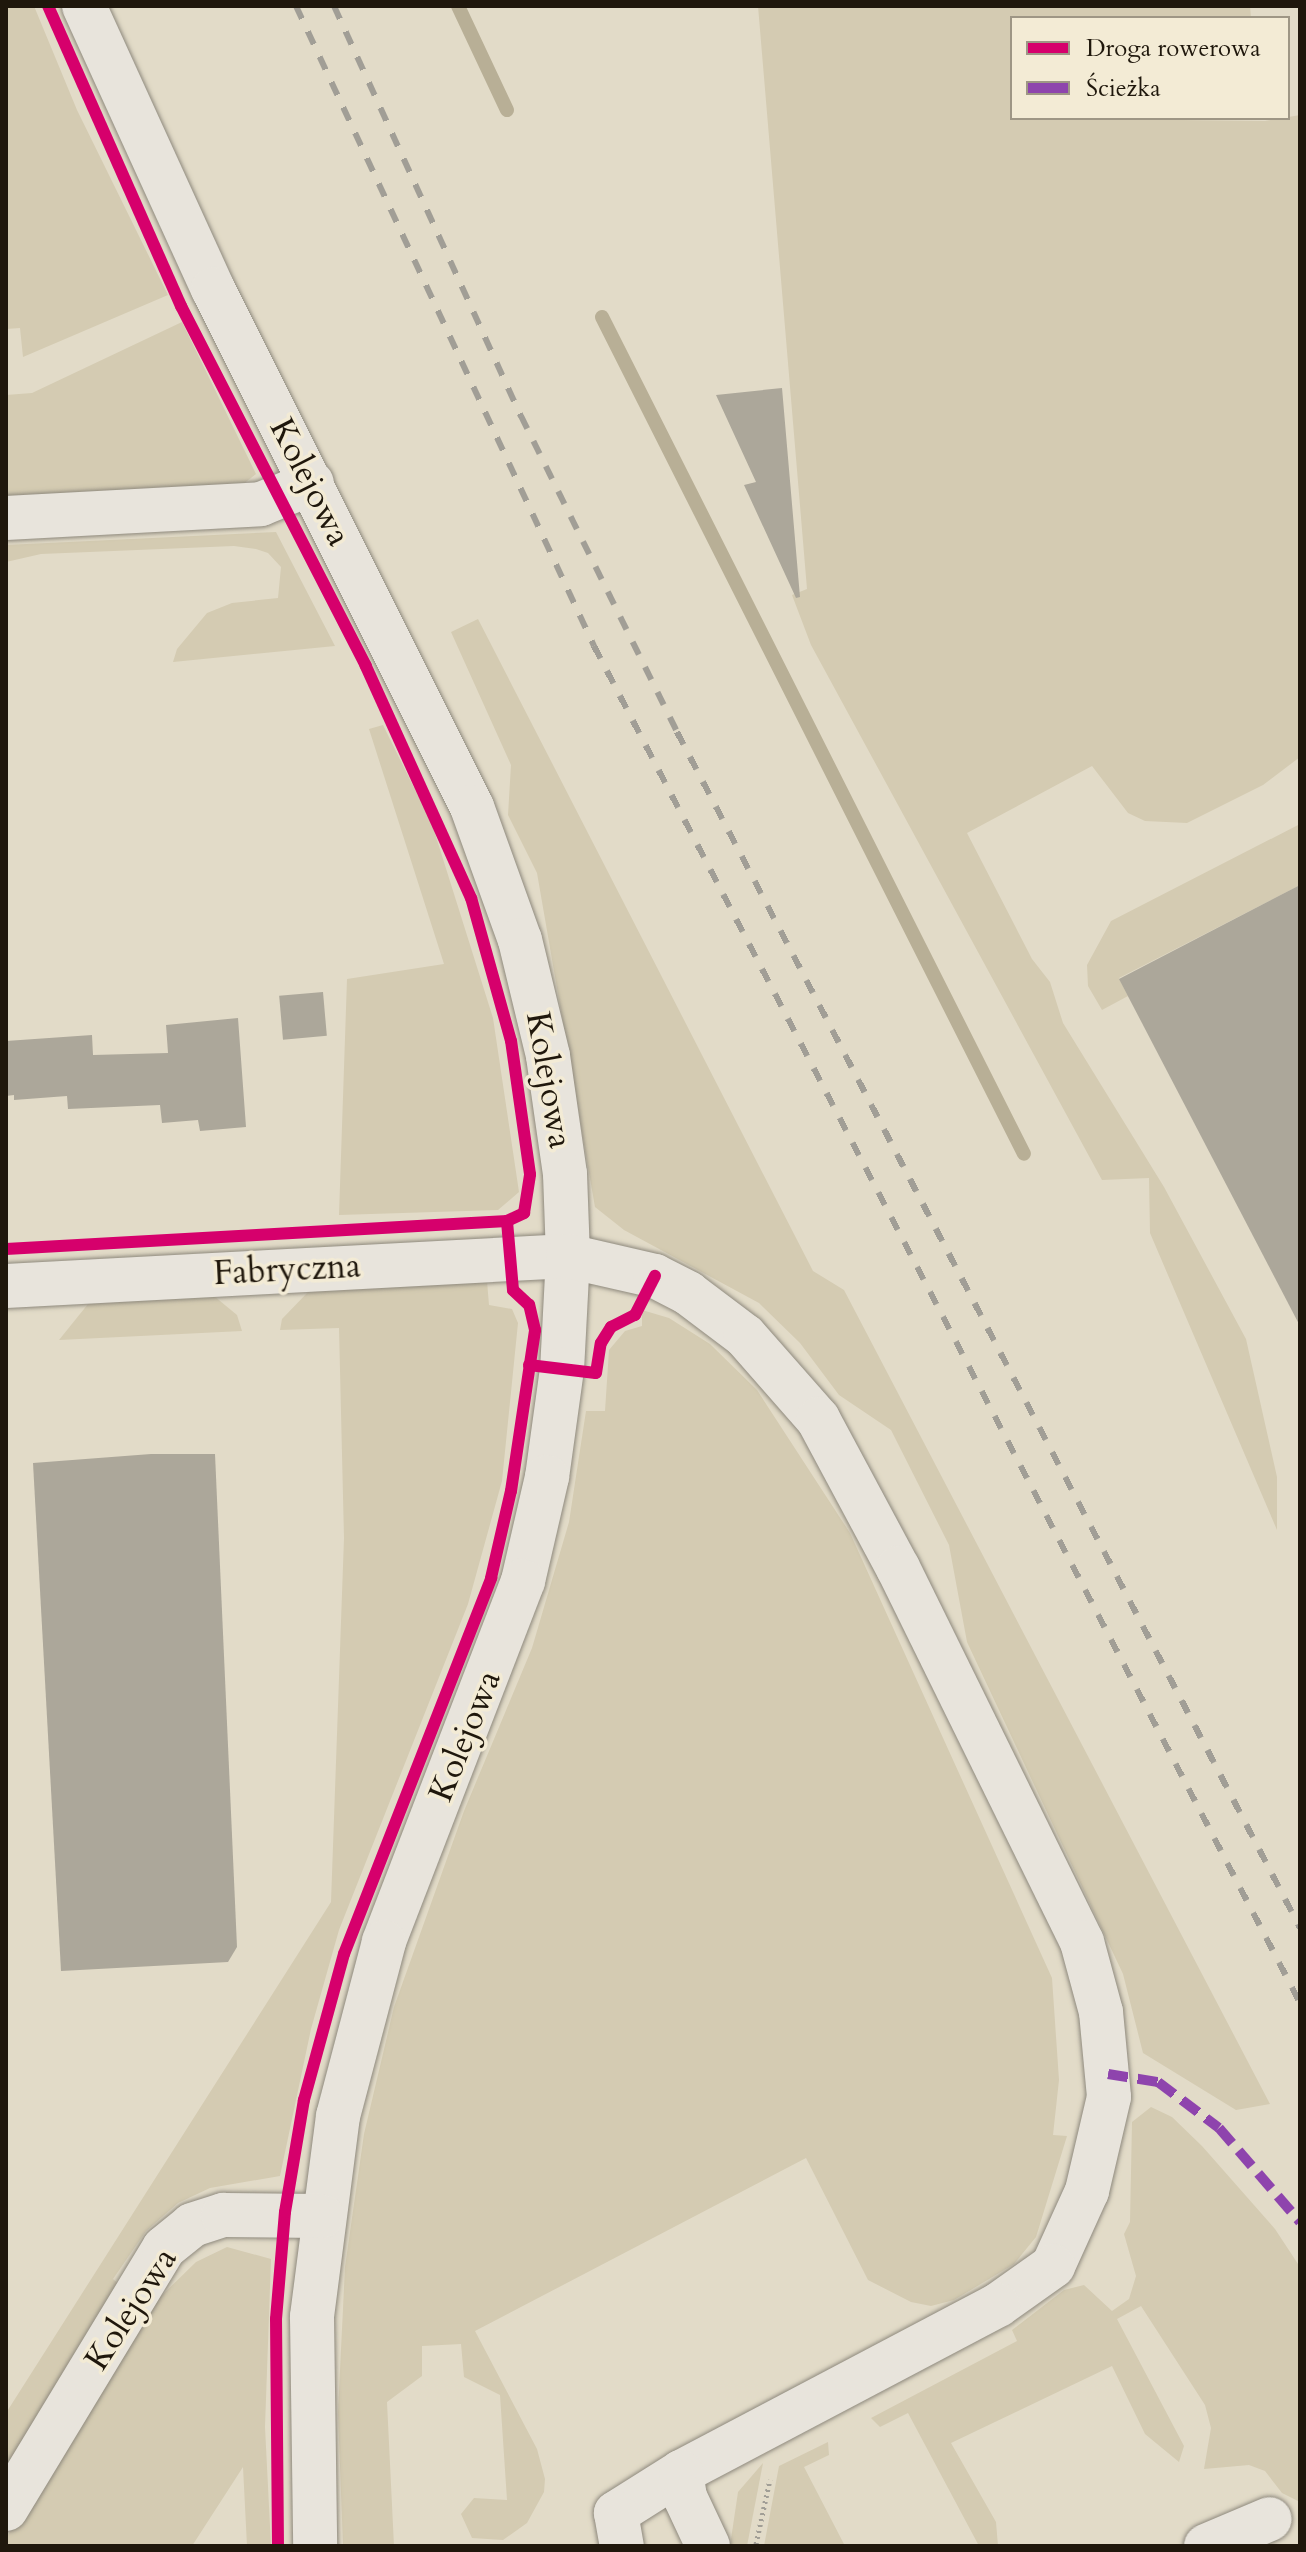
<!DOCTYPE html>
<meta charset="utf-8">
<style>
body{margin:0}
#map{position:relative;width:1306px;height:2552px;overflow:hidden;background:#e2dbc8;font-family:Cardo,serif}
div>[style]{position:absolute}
.green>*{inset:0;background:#d4cbb2}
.stream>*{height:14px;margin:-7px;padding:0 7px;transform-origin:7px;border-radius:7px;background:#b8af96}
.building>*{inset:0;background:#aca79a;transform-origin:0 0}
.path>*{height:5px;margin-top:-2.5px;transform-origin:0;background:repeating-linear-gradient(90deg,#a19e96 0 2px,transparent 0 6px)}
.roads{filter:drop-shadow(0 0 2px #8e897d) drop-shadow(0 0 2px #8e897d)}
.minor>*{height:44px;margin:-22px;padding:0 22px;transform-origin:22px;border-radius:22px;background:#e8e4dc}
.rail>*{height:6px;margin-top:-3px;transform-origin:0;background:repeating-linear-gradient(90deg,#a19e96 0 14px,transparent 0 28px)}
.quiet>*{height:10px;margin-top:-5px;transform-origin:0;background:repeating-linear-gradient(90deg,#8e44ad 0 20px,transparent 0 30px)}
.cycleway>*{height:12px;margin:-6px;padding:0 6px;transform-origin:6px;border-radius:6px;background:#d6006c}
span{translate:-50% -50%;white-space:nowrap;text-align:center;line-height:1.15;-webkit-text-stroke:7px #f3ebd5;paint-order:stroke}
.street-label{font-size:34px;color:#1f170c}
.frame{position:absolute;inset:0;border:8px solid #1f170c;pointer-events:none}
.legend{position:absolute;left:1010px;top:16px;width:280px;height:104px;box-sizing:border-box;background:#f3ebd5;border:2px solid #9e9685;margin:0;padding:10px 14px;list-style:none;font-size:24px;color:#1f170c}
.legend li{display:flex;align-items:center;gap:16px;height:40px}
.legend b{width:40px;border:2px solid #9e9685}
</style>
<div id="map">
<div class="green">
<div style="clip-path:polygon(6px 6px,34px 6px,77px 110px,168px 295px,23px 357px,20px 328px,6px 329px)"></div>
<div style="clip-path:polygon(758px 6px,1250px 6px,1251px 18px,1012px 18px,1012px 118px,1265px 121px,1300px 115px,1300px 757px,1263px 785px,1187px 823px,1145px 821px,1128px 813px,1092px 766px,967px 833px,1032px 959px,1050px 982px,1063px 1023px,1164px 1187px,1246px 1339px,1277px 1477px,1277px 1530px,1150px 1233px,1149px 1178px,1102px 1180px,811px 645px,792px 595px,807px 589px)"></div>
<div style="clip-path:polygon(182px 322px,256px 474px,242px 485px,6px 496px,6px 395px,32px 393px)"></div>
<div style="clip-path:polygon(276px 532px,335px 646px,173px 662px,177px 649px,207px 613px,232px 603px,278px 598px,281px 567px,268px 553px,256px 549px,234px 546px,41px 554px,6px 562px,6px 545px)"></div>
<div style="clip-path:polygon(478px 619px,813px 1271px,844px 1290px,1270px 2104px,1236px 2110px,1143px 2053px,1123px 1974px,967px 1642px,949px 1545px,891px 1430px,839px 1395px,800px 1343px,759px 1303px,624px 1230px,595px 1207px,537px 873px,508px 815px,511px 765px,451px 632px)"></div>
<div style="clip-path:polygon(383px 725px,432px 824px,493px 1018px,519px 1192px,498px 1210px,339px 1215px,347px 979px,444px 964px,369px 729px)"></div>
<div style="clip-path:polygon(1300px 824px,1300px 885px,1119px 978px,1128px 996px,1102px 1010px,1088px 986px,1087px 965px,1111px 921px)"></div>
<div style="clip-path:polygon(487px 1281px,489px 1305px,512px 1309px,518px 1323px,502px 1481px,468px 1604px,339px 1930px,311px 2029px,280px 2176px,210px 2188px,178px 2203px,146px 2231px,113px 2279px,128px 2292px,6px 2484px,6px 2413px,331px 1902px,344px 1538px,339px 1328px,280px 1330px,282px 1319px,309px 1291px)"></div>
<div style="clip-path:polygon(214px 1296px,237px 1315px,242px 1331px,59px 1340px,88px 1304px)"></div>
<div style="clip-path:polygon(642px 1310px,669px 1318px,710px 1344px,757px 1390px,850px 1533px,1052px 1978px,1059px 2080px,1053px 2135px,1067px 2136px,1036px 2237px,1014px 2264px,954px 2300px,931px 2306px,911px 2302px,868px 2280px,806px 2158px,475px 2331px,537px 2449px,545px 2479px,544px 2492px,527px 2523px,503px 2540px,472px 2538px,461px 2514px,474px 2498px,507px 2500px,500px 2395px,464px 2377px,461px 2344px,422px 2346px,422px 2376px,387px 2402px,394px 2546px,343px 2546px,338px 2412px,345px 2267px,364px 2134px,394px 2007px,464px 1811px,532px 1648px,569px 1522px,586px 1411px,605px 1411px,609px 1350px,625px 1331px,642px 1326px)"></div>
<div style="clip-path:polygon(1151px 2107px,1172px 2117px,1202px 2146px,1275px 2229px,1300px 2267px,1300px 2502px,1282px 2493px,1265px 2471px,1249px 2465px,1204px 2469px,1211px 2428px,1205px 2405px,1141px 2306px,1117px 2319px,1184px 2446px,1179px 2462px,1145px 2434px,1112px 2366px,951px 2443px,996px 2522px,998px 2546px,979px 2546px,908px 2413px,880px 2427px,871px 2418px,1017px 2341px,1012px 2330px,1064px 2290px,1084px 2285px,1112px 2311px,1129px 2299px,1136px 2276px,1124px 2234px,1130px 2222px,1132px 2122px)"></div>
<div style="clip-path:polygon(227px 2247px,271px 2259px,265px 2427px,271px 2546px,247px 2546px,243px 2467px,192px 2546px,6px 2546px,6px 2538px,151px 2306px,196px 2262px)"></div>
<div style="clip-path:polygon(828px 2442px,829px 2455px,804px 2467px,845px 2546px,764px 2546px,779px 2466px)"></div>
<div style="clip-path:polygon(763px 2463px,747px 2546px,730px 2546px,738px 2492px)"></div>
</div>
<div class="stream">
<div style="left:458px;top:6px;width:115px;rotate:64.8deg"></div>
<div style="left:602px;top:317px;width:937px;rotate:63.24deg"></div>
</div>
<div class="building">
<div style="clip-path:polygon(782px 388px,800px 597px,796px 598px,744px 485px,756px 482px,716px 395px)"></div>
<div style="clip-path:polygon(1300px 885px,1300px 1326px,1119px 979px)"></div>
<div style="left:323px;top:992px;width:44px;height:44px;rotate:85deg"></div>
<div style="clip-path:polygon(238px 1018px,246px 1127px,200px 1131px,198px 1120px,162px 1123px,160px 1105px,68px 1109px,67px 1096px,14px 1100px,14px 1095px,6px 1096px,6px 1041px,92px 1035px,93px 1055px,168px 1053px,166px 1025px)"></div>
<div style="clip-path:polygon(151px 1454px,215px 1454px,237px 1947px,228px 1962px,61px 1971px,33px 1463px)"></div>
</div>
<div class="path">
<div style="left:756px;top:2544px;width:66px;rotate:-77.8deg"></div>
</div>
<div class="roads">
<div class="minor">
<div style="left:84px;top:6px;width:311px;rotate:65.5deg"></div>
<div style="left:213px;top:289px;width:579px;rotate:63.43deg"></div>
<div style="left:472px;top:807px;width:141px;rotate:70.2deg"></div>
<div style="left:520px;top:940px;width:119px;rotate:76.4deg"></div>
<div style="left:548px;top:1056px;width:119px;rotate:81.8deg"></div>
<div style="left:565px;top:1174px;width:82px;rotate:87.9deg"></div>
<div style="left:568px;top:1256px;width:113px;rotate:93deg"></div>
<div style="left:562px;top:1369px;width:109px;rotate:97.9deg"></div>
<div style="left:547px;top:1477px;width:107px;rotate:103deg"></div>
<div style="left:523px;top:1581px;width:387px;rotate:111.1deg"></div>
<div style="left:384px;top:1942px;width:180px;rotate:104.8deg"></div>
<div style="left:338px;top:2116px;width:203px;rotate:97.4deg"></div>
<div style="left:312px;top:2317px;width:229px;rotate:89.2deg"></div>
<div style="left:6px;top:518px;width:255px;rotate:-3.1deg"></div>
<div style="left:261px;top:504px;width:55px;rotate:-22.4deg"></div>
<div style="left:6px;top:1286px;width:563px;rotate:-3.06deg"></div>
<div style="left:568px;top:1256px;width:89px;rotate:12.9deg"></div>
<div style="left:655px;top:1276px;width:37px;rotate:27deg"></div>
<div style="left:688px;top:1293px;width:71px;rotate:37deg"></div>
<div style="left:745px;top:1336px;width:111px;rotate:48.7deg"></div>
<div style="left:818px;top:1419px;width:169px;rotate:61.8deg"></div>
<div style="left:898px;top:1568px;width:417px;rotate:63.8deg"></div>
<div style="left:1082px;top:1942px;width:73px;rotate:74.8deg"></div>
<div style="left:1101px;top:2012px;width:85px;rotate:84.6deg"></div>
<div style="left:1109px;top:2097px;width:97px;rotate:103.2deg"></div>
<div style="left:1087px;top:2191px;width:82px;rotate:114.4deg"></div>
<div style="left:1053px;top:2266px;width:67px;rotate:144.7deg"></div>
<div style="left:998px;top:2305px;width:358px;rotate:152.2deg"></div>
<div style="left:681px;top:2472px;width:77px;rotate:147.8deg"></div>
<div style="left:616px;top:2513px;width:34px;rotate:80deg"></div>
<div style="left:681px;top:2472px;width:25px;rotate:81deg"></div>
<div style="left:685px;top:2497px;width:54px;rotate:64.9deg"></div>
<div style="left:6px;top:2509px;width:305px;rotate:-58.8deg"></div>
<div style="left:164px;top:2248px;width:36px;rotate:-39deg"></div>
<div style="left:192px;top:2225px;width:33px;rotate:-18deg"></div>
<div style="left:223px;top:2215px;width:99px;rotate:0.6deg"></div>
<div style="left:1206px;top:2546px;width:69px;rotate:-22.9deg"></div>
</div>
</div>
<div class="rail">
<div style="left:296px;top:6px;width:706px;rotate:65.03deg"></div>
<div style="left:594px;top:646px;width:1530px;rotate:62.51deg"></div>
<div style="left:334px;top:6px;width:451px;rotate:65.5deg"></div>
<div style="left:521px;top:416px;width:352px;rotate:63.7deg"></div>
<div style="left:677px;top:732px;width:1349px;rotate:62.48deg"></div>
</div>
<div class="quiet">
<div style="left:1108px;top:2074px;width:51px;rotate:9.1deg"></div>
<div style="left:1158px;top:2082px;width:76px;rotate:37deg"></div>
<div style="left:1219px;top:2128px;width:124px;rotate:49.2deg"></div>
</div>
<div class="cycleway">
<div style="left:6px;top:1249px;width:502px;rotate:-3.2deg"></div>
<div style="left:507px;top:1221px;width:19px;rotate:-25deg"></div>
<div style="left:524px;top:1213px;width:39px;rotate:-81deg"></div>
<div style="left:530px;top:1174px;width:134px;rotate:-98.1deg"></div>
<div style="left:511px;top:1041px;width:148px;rotate:-105.6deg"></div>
<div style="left:471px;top:898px;width:255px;rotate:-114.4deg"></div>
<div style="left:366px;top:666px;width:405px;rotate:-117.2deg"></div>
<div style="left:181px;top:306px;width:328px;rotate:-113.9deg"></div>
<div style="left:529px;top:1365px;width:67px;rotate:6.8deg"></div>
<div style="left:596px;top:1373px;width:30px;rotate:-81deg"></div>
<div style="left:601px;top:1343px;width:19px;rotate:-58deg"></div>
<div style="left:611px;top:1327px;width:27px;rotate:-27deg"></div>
<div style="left:635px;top:1315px;width:44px;rotate:-62.9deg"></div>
<div style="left:278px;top:2546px;width:227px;rotate:-90.5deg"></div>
<div style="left:276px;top:2319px;width:107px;rotate:-85.2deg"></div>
<div style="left:285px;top:2212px;width:114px;rotate:-80.4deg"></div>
<div style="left:304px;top:2100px;width:151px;rotate:-74.7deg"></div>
<div style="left:344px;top:1954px;width:404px;rotate:-68.6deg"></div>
<div style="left:491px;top:1578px;width:89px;rotate:-77.1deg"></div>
<div style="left:511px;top:1491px;width:163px;rotate:-81.5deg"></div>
<div style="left:535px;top:1330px;width:26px;rotate:-103deg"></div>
<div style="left:529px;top:1305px;width:22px;rotate:-137deg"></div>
<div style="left:513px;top:1290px;width:69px;rotate:-95deg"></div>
</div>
<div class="street-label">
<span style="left:310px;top:482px;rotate:63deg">Kolejowa</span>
<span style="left:549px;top:1080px;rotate:80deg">Kolejowa</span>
<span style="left:287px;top:1270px;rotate:-3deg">Fabryczna</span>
<span style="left:465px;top:1736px;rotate:-68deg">Kolejowa</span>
<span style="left:131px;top:2309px;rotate:-57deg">Kolejowa</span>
</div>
<div class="frame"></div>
<ul class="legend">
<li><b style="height:10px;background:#d6006c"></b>Droga rowerowa</li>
<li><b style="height:10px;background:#8e44ad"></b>Ścieżka</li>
</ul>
</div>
